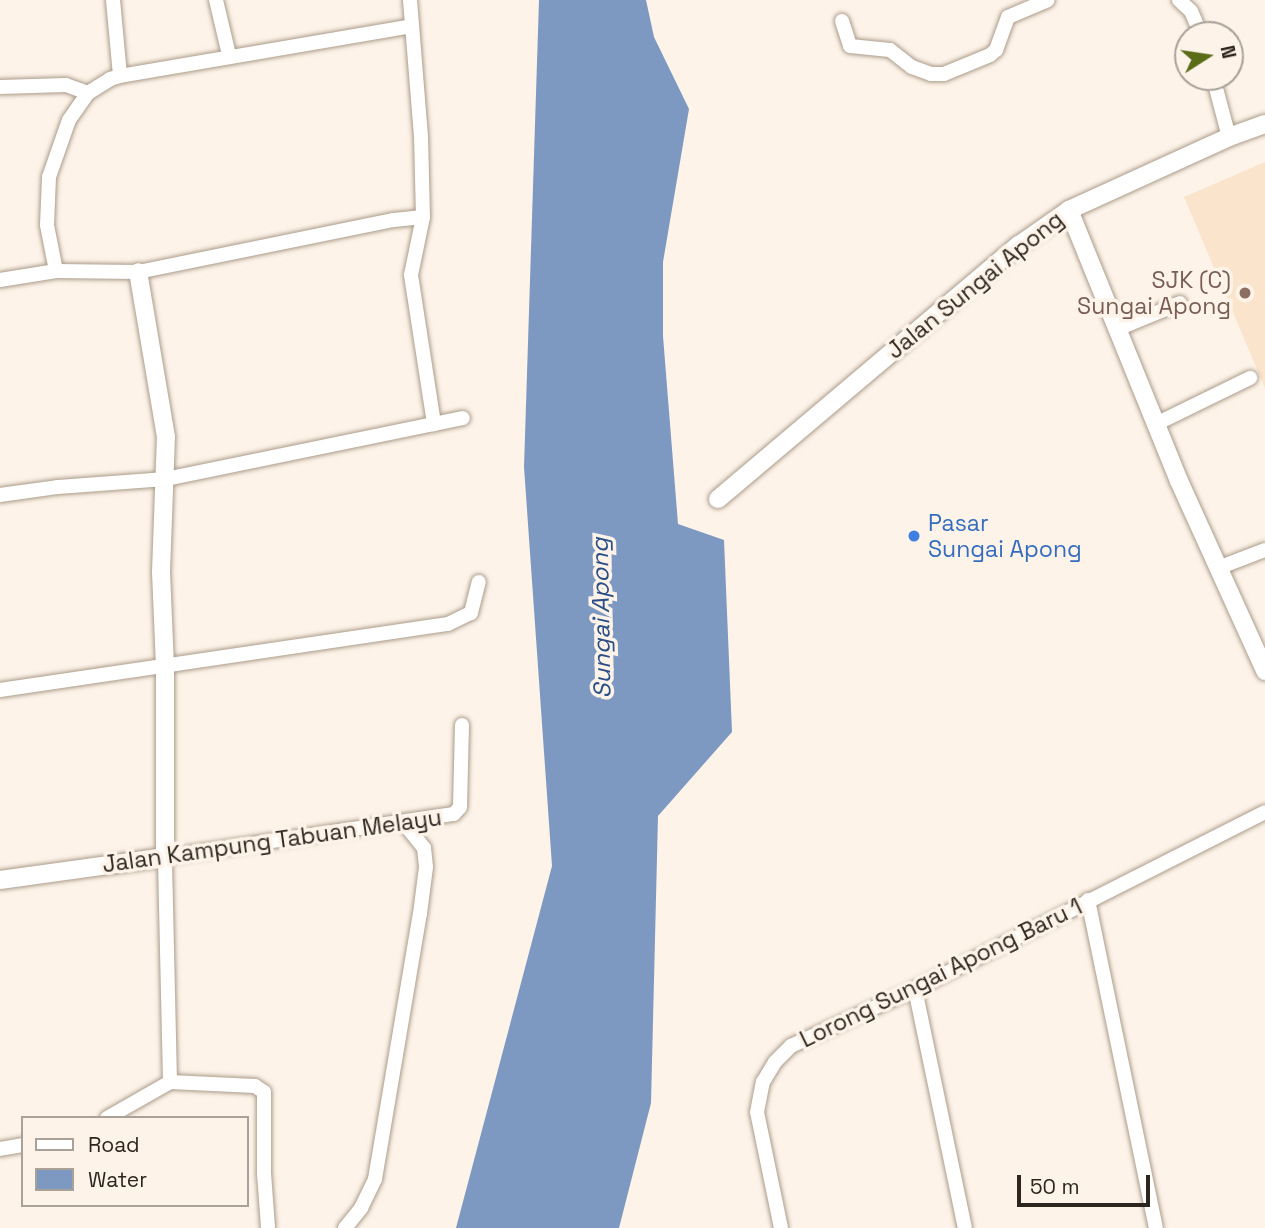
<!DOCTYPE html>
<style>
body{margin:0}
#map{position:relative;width:1265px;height:1228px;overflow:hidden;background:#fdf3e8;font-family:"Space Grotesk",sans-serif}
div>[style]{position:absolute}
.built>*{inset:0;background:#fbe4cc}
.water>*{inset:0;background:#7d99c2}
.roads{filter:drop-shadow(0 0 2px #ab9c8b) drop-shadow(0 0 2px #ab9c8b)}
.minor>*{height:14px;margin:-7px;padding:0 7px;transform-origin:7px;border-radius:7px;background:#fff}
.tertiary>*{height:18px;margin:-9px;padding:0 9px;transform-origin:9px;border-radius:9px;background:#fff}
.dots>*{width:19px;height:19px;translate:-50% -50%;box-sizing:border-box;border:4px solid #fdf3e8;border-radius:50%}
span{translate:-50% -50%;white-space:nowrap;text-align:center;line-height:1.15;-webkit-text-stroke:7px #fdf3e8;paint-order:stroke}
.education-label{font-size:23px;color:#785e54}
.right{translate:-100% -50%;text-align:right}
.street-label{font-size:23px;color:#2c261f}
.shop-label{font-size:23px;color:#366cbe}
.left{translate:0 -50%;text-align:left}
.water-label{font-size:24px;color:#2b4f86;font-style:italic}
.legend{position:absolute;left:21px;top:1116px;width:228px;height:91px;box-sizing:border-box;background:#fdf3e8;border:2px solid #a9a198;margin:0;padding:9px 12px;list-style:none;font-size:21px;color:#2c261f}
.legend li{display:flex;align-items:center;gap:14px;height:35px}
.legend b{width:35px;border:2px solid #a9a198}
.north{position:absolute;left:1174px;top:21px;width:70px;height:70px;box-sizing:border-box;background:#fdf3e8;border:2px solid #a9a198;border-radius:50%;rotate:78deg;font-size:19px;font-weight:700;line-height:28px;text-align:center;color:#2c261f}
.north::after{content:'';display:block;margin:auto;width:24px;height:32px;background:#5b6c19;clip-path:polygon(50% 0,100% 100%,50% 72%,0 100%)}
.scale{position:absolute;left:1017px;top:1175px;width:133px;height:32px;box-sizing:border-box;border:4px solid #2c261f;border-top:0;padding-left:9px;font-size:21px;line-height:24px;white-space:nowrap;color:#2c261f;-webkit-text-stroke:5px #fdf3e8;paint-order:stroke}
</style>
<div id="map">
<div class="built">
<div style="clip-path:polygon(1265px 162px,1265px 388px,1184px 197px)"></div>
</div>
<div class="water">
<div style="clip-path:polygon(539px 0,646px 0,654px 37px,689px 109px,663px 262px,663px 336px,678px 524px,724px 540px,732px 732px,658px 816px,651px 1103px,619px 1228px,456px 1228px,552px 866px,524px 467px)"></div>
</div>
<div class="roads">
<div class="minor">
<div style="left:113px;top:0;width:76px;rotate:84.7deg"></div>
<div style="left:216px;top:0;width:57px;rotate:76.7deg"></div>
<div style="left:410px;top:0;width:136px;rotate:85.4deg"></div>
<div style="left:421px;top:136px;width:81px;rotate:88.6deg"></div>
<div style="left:1179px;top:0;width:16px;rotate:43deg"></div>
<div style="left:1191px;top:11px;width:26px;rotate:67deg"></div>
<div style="left:842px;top:21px;width:26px;rotate:72deg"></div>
<div style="left:850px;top:46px;width:40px;rotate:5.7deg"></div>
<div style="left:890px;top:50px;width:28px;rotate:38deg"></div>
<div style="left:912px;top:67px;width:20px;rotate:20deg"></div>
<div style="left:931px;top:74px;width:13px"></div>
<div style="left:944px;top:74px;width:50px;rotate:-22.4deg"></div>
<div style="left:990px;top:55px;width:8px;rotate:-40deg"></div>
<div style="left:996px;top:50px;width:35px;rotate:-70deg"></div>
<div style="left:1008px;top:17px;width:43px;rotate:-23deg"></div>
<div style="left:1213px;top:77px;width:62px;rotate:75.1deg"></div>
<div style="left:0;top:87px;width:66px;rotate:-1.7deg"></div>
<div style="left:66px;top:85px;width:23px;rotate:20deg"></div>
<div style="left:56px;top:271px;width:47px;rotate:-101.1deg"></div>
<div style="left:47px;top:225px;width:48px;rotate:-87.6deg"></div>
<div style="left:49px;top:177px;width:60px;rotate:-70.7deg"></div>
<div style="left:69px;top:120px;width:33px;rotate:-55deg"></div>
<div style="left:88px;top:93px;width:26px;rotate:-32deg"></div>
<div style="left:110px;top:79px;width:10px;rotate:-17deg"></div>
<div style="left:120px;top:76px;width:295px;rotate:-9.7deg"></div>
<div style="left:0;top:280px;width:57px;rotate:-9.1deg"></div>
<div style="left:56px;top:271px;width:82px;rotate:0.7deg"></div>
<div style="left:138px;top:272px;width:261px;rotate:-11.5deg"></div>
<div style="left:394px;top:220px;width:29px;rotate:-6deg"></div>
<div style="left:423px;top:217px;width:59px;rotate:101.7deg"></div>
<div style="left:411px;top:275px;width:151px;rotate:81.2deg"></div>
<div style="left:1117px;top:329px;width:68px;rotate:-22.4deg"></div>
<div style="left:1156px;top:424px;width:105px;rotate:-26.1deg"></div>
<div style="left:0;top:495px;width:59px;rotate:-7.9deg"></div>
<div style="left:58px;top:487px;width:108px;rotate:-4.2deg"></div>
<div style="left:166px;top:479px;width:303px;rotate:-11.6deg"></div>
<div style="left:1218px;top:568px;width:50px;rotate:-21deg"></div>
<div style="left:0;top:690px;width:453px;rotate:-8.4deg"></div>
<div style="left:448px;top:624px;width:25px;rotate:-26deg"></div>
<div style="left:471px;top:613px;width:32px;rotate:-76deg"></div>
<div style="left:1088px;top:900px;width:335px;rotate:78.3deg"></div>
<div style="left:915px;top:989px;width:244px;rotate:78.2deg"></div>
<div style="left:170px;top:1082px;width:225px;rotate:-91.3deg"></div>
<div style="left:165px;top:857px;width:292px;rotate:-8.5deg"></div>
<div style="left:454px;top:814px;width:9px;rotate:-49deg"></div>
<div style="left:460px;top:807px;width:82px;rotate:-88.6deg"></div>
<div style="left:107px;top:1118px;width:73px;rotate:-29.7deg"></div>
<div style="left:170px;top:1082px;width:85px;rotate:2.7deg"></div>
<div style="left:255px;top:1086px;width:11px;rotate:34deg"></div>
<div style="left:264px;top:1092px;width:81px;rotate:90deg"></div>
<div style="left:264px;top:1173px;width:55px;rotate:85.8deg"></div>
<div style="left:0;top:1149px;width:23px;rotate:-10deg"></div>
<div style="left:345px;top:1228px;width:26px;rotate:-51deg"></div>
<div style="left:361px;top:1208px;width:32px;rotate:-64deg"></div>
<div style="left:375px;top:1179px;width:269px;rotate:-80.4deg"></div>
<div style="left:420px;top:914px;width:47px;rotate:-82.7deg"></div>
<div style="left:426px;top:867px;width:19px;rotate:-96deg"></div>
<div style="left:424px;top:848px;width:32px;rotate:-129deg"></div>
<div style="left:781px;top:1228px;width:118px;rotate:-101.7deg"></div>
<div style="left:757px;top:1112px;width:31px;rotate:-79deg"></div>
<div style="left:763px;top:1082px;width:23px;rotate:-59deg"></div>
<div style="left:775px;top:1062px;width:23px;rotate:-45deg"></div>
<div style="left:791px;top:1046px;width:136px;rotate:-24.7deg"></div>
<div style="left:915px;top:989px;width:392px;rotate:-26.8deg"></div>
</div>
<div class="tertiary">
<div style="left:1069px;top:210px;width:292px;rotate:67.9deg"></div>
<div style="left:1179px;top:481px;width:209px;rotate:65.6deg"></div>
<div style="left:718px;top:499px;width:394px;rotate:-40.2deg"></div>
<div style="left:1019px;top:245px;width:61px;rotate:-35deg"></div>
<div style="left:1069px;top:210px;width:176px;rotate:-24.5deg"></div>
<div style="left:1229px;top:137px;width:38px;rotate:-20deg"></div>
<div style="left:0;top:880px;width:167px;rotate:-7.9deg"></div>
<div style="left:165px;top:857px;width:190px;rotate:-90deg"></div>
<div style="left:165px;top:667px;width:95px;rotate:-92.4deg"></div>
<div style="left:161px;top:572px;width:135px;rotate:-87.9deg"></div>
<div style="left:166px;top:437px;width:167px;rotate:-99.6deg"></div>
</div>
</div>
<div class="dots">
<div style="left:1245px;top:293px;background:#8d6e63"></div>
<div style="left:914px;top:536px;background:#3f7fe0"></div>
</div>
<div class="education-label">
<span class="right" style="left:1231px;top:293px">SJK (C)<br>Sungai Apong</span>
</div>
<div class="street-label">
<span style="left:975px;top:285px;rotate:-39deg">Jalan Sungai Apong</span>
<span style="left:272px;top:841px;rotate:-8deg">Jalan Kampung Tabuan Melayu</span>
<span style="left:941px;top:973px;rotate:-26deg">Lorong Sungai Apong Baru 1</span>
</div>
<div class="shop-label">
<span class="left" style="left:928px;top:536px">Pasar<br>Sungai Apong</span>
</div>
<div class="water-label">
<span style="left:601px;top:618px;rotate:-91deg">Sungai Apong</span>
</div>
<ul class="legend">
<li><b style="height:9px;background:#fff"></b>Road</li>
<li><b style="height:19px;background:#7d99c2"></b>Water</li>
</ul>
<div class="north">N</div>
<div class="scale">50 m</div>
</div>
